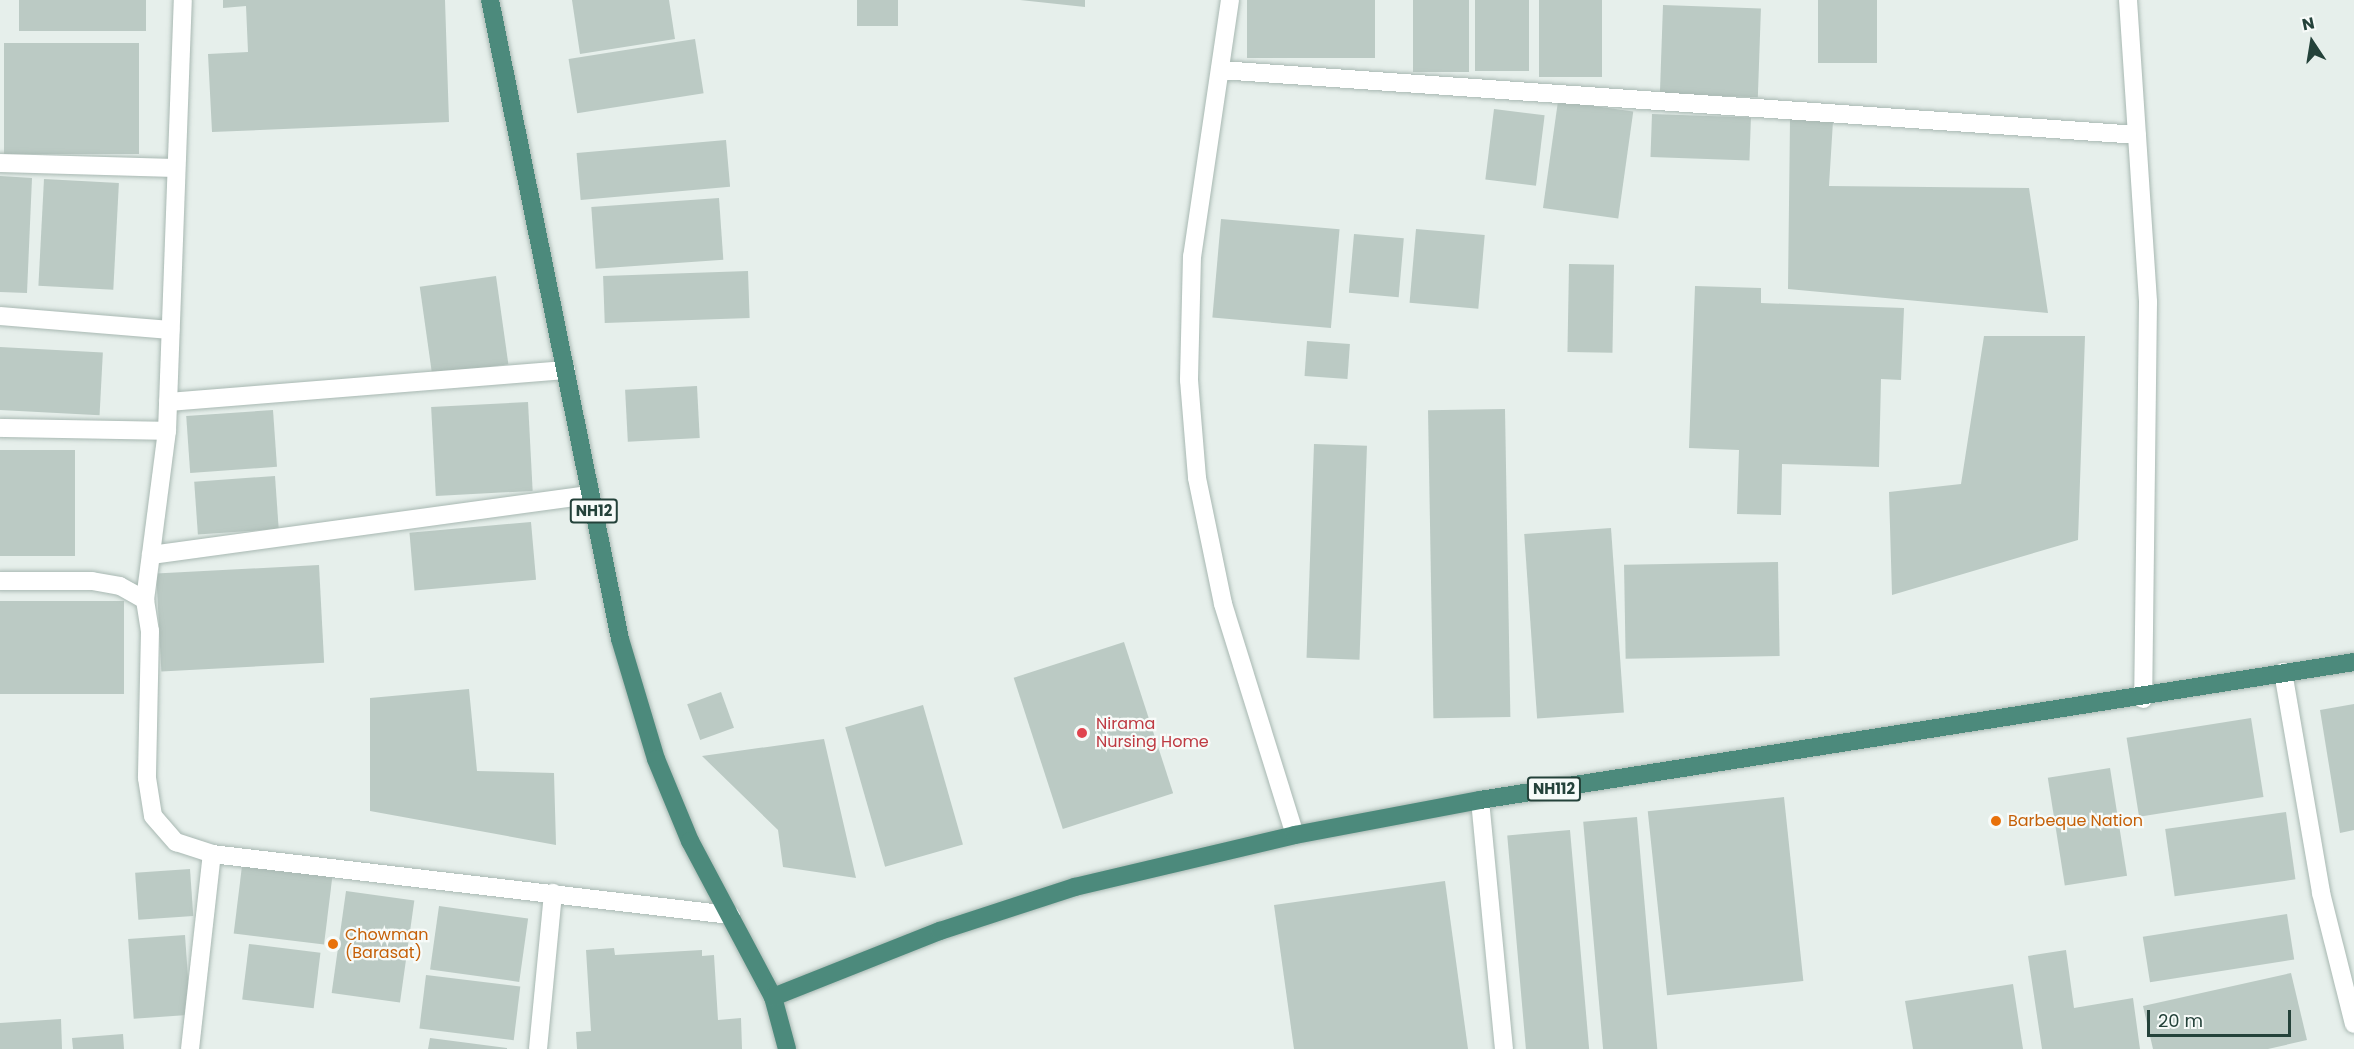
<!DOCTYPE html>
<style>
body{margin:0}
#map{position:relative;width:2354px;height:1049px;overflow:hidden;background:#e6efeb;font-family:Poppins,sans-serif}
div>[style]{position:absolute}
.building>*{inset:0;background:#bbcac4;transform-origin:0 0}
.roads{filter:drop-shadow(0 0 2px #a8b8b2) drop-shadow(0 0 2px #a8b8b2)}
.minor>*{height:18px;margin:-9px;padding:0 9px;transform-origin:9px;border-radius:9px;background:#fff}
.trunk>*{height:18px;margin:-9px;padding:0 9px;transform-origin:9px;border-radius:9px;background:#4c8a7c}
.dots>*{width:16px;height:16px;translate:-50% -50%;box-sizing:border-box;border:3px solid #f7fbf9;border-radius:50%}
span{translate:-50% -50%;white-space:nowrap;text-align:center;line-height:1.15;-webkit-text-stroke:4.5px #f7fbf9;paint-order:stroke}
.shield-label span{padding:2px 4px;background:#f7fbf9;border:2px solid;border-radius:4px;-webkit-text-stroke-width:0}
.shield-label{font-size:15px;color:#24423a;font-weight:700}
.health-label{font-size:16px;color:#be3a42}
.left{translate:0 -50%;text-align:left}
.food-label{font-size:16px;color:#c56008}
.north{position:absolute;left:2282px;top:12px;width:60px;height:60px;-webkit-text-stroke:4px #f7fbf9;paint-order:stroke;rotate:348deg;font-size:16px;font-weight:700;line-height:24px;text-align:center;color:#24423a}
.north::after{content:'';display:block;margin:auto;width:21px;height:27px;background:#24423a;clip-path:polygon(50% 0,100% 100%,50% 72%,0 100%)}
.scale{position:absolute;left:2147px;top:1010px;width:144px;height:27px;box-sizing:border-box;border:3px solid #24423a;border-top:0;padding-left:8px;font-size:18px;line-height:21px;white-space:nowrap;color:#24423a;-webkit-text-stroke:4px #f7fbf9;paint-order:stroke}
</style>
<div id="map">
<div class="building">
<div style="left:19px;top:0;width:127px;height:31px"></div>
<div style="clip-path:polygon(223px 0,445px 0,449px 122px,212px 132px,208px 54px,248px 52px,246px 6px,223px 8px)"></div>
<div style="clip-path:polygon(572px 0,669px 0,675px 39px,580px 54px)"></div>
<div style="left:857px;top:0;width:41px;height:26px"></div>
<div style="clip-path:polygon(1020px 0,1085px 0,1085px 7px)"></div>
<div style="left:1247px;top:0;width:128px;height:58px"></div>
<div style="left:1413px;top:0;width:56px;height:72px"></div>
<div style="left:1475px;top:0;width:54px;height:71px"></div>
<div style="left:1539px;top:0;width:63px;height:77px"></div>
<div style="left:1818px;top:0;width:59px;height:63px"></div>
<div style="left:1663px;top:5px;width:98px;height:89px;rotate:2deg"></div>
<div style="left:695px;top:39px;width:55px;height:128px;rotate:81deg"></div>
<div style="left:4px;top:43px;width:135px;height:111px"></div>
<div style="left:1558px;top:101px;width:76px;height:108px;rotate:8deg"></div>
<div style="left:1494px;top:109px;width:51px;height:71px;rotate:7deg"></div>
<div style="left:1652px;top:114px;width:99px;height:43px;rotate:2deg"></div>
<div style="clip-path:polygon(1790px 119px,1833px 121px,1829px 186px,2029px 188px,2048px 313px,1788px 289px)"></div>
<div style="left:726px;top:140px;width:47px;height:150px;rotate:85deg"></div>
<div style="clip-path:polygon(0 176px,32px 178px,27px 293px,0 292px)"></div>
<div style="left:44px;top:179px;width:75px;height:107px;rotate:3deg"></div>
<div style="left:719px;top:198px;width:62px;height:128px;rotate:86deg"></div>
<div style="left:1221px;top:219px;width:119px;height:99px;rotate:5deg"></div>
<div style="left:1416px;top:229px;width:69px;height:74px;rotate:5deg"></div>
<div style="left:1354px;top:234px;width:50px;height:59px;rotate:5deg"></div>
<div style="left:1569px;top:264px;width:45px;height:88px;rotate:1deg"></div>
<div style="left:748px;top:271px;width:47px;height:145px;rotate:88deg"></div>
<div style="left:496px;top:276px;width:89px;height:77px;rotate:82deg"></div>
<div style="clip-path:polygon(1695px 286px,1761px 288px,1761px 303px,1904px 308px,1901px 380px,1881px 379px,1879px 467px,1782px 464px,1781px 515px,1737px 514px,1739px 450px,1689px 448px)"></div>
<div style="clip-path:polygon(1984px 336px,2085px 336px,2078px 540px,1892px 595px,1889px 492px,1961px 484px)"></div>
<div style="left:1307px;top:341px;width:43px;height:35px;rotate:4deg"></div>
<div style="left:0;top:347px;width:103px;height:63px;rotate:3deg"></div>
<div style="left:697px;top:386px;width:52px;height:72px;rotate:87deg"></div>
<div style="left:528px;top:402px;width:89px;height:97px;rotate:87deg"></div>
<div style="left:1505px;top:409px;width:308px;height:77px;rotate:89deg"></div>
<div style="left:273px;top:410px;width:57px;height:87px;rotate:86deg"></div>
<div style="left:1314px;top:444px;width:53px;height:214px;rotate:2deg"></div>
<div style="left:75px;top:450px;width:106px;height:75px;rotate:90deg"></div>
<div style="left:275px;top:476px;width:53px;height:81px;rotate:86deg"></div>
<div style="left:531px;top:522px;width:58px;height:122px;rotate:85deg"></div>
<div style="left:1611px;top:528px;width:185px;height:87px;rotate:86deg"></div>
<div style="left:1778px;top:562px;width:94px;height:154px;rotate:89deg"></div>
<div style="left:319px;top:565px;width:98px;height:163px;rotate:87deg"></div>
<div style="left:0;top:601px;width:124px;height:93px"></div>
<div style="left:1124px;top:642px;width:159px;height:116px;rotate:72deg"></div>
<div style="clip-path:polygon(469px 689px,477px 771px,554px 773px,556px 845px,370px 811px,370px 698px)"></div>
<div style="left:721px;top:692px;width:38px;height:36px;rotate:70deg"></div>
<div style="clip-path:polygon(2354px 704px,2354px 830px,2340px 833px,2320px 710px)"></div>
<div style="left:923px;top:705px;width:145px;height:81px;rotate:74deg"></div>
<div style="left:2251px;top:718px;width:80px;height:126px;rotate:81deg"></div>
<div style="clip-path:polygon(824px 739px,856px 878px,783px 867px,778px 830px,702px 756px)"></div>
<div style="left:2110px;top:768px;width:109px;height:63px;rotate:81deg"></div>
<div style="left:1784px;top:797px;width:185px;height:137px;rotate:84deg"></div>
<div style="left:2286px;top:812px;width:68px;height:122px;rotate:82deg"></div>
<div style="left:1637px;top:817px;width:233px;height:54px;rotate:85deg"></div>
<div style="left:1570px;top:830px;width:220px;height:63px;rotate:85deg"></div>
<div style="left:242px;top:866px;width:91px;height:68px;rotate:7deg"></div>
<div style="left:190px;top:869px;width:47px;height:55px;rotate:86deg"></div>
<div style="clip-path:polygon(1445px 881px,1468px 1049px,1294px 1049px,1274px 905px)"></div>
<div style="left:346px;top:891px;width:69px;height:103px;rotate:8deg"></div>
<div style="left:439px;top:906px;width:90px;height:64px;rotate:8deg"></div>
<div style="left:2287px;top:914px;width:46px;height:146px;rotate:81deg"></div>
<div style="left:185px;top:935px;width:80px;height:57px;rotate:86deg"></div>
<div style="left:249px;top:944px;width:72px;height:56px;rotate:7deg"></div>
<div style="clip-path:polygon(614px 948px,615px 955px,702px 950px,702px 956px,714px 955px,718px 1020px,741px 1018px,742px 1049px,577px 1049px,576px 1032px,591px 1031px,586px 950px)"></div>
<div style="clip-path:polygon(2066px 950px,2074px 1008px,2133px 998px,2140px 1049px,2042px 1049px,2028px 956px)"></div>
<div style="clip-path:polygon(2291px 973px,2307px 1040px,2268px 1049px,2153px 1049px,2143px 1006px)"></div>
<div style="left:426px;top:975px;width:95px;height:54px;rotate:7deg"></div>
<div style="clip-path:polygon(2013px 984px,2023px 1049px,1913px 1049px,1905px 1001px)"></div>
<div style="clip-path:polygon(61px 1019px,62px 1049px,0 1049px,0 1023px)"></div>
<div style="clip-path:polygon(123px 1034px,124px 1049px,73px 1049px,72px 1038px)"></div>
<div style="clip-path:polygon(430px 1038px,507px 1048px,507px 1049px,428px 1049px)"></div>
</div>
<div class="roads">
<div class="minor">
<div style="left:1230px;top:0;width:259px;rotate:98.4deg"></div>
<div style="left:1192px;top:256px;width:124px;rotate:91.4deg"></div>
<div style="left:1189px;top:380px;width:98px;rotate:85.3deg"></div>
<div style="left:1197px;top:478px;width:129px;rotate:78.3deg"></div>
<div style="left:1223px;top:604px;width:242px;rotate:72.7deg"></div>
<div style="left:2128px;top:0;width:303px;rotate:86.2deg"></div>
<div style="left:2148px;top:302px;width:397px;rotate:90.7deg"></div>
<div style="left:1220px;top:70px;width:919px;rotate:4.05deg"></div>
<div style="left:0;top:163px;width:175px;rotate:1.6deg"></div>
<div style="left:0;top:316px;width:171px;rotate:4.7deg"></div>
<div style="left:168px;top:402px;width:399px;rotate:-4.6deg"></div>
<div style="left:0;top:428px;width:167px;rotate:1deg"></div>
<div style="left:151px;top:555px;width:444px;rotate:-7.8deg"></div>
<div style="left:0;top:581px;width:92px"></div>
<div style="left:92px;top:581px;width:28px;rotate:10deg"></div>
<div style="left:120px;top:586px;width:29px;rotate:29deg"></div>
<div style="left:145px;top:600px;width:31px;rotate:81deg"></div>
<div style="left:150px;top:631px;width:147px;rotate:91.2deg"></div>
<div style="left:147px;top:778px;width:38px;rotate:81deg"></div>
<div style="left:153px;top:816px;width:35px;rotate:49deg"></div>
<div style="left:176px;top:842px;width:38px;rotate:18deg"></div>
<div style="left:212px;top:854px;width:522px;rotate:6.72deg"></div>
<div style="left:145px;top:600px;width:170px;rotate:-82.6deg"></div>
<div style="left:167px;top:431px;width:431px;rotate:-87.9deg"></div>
<div style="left:2283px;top:672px;width:224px;rotate:80.2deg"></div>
<div style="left:2321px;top:893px;width:135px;rotate:75.9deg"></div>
<div style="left:1480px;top:800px;width:250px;rotate:84.5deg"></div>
<div style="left:190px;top:1049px;width:196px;rotate:-83.6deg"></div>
<div style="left:538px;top:1049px;width:157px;rotate:-84.5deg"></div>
</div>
<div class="trunk">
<div style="left:490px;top:0;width:652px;rotate:78.5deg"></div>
<div style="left:620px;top:639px;width:125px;rotate:73.3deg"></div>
<div style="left:656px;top:759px;width:89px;rotate:67.5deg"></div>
<div style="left:690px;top:841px;width:177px;rotate:62deg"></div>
<div style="left:773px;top:997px;width:54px;rotate:74.9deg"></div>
<div style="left:773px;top:997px;width:180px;rotate:-21.6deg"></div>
<div style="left:940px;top:931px;width:142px;rotate:-18.1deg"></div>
<div style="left:1075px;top:887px;width:226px;rotate:-13.3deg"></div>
<div style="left:1295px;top:835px;width:188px;rotate:-10.7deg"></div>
<div style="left:1480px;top:800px;width:885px;rotate:-8.97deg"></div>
</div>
</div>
<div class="dots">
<div style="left:1082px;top:733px;background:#e0444e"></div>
<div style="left:1996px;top:821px;background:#e8710a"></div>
<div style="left:333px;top:944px;background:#e8710a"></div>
</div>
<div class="shield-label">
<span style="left:594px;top:511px">NH12</span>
<span style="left:1554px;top:789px">NH112</span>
</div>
<div class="health-label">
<span class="left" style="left:1096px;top:733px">Nirama<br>Nursing Home</span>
</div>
<div class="food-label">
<span class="left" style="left:2008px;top:821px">Barbeque Nation</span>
<span class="left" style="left:345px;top:944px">Chowman<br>(Barasat)</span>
</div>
<div class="north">N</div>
<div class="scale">20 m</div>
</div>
